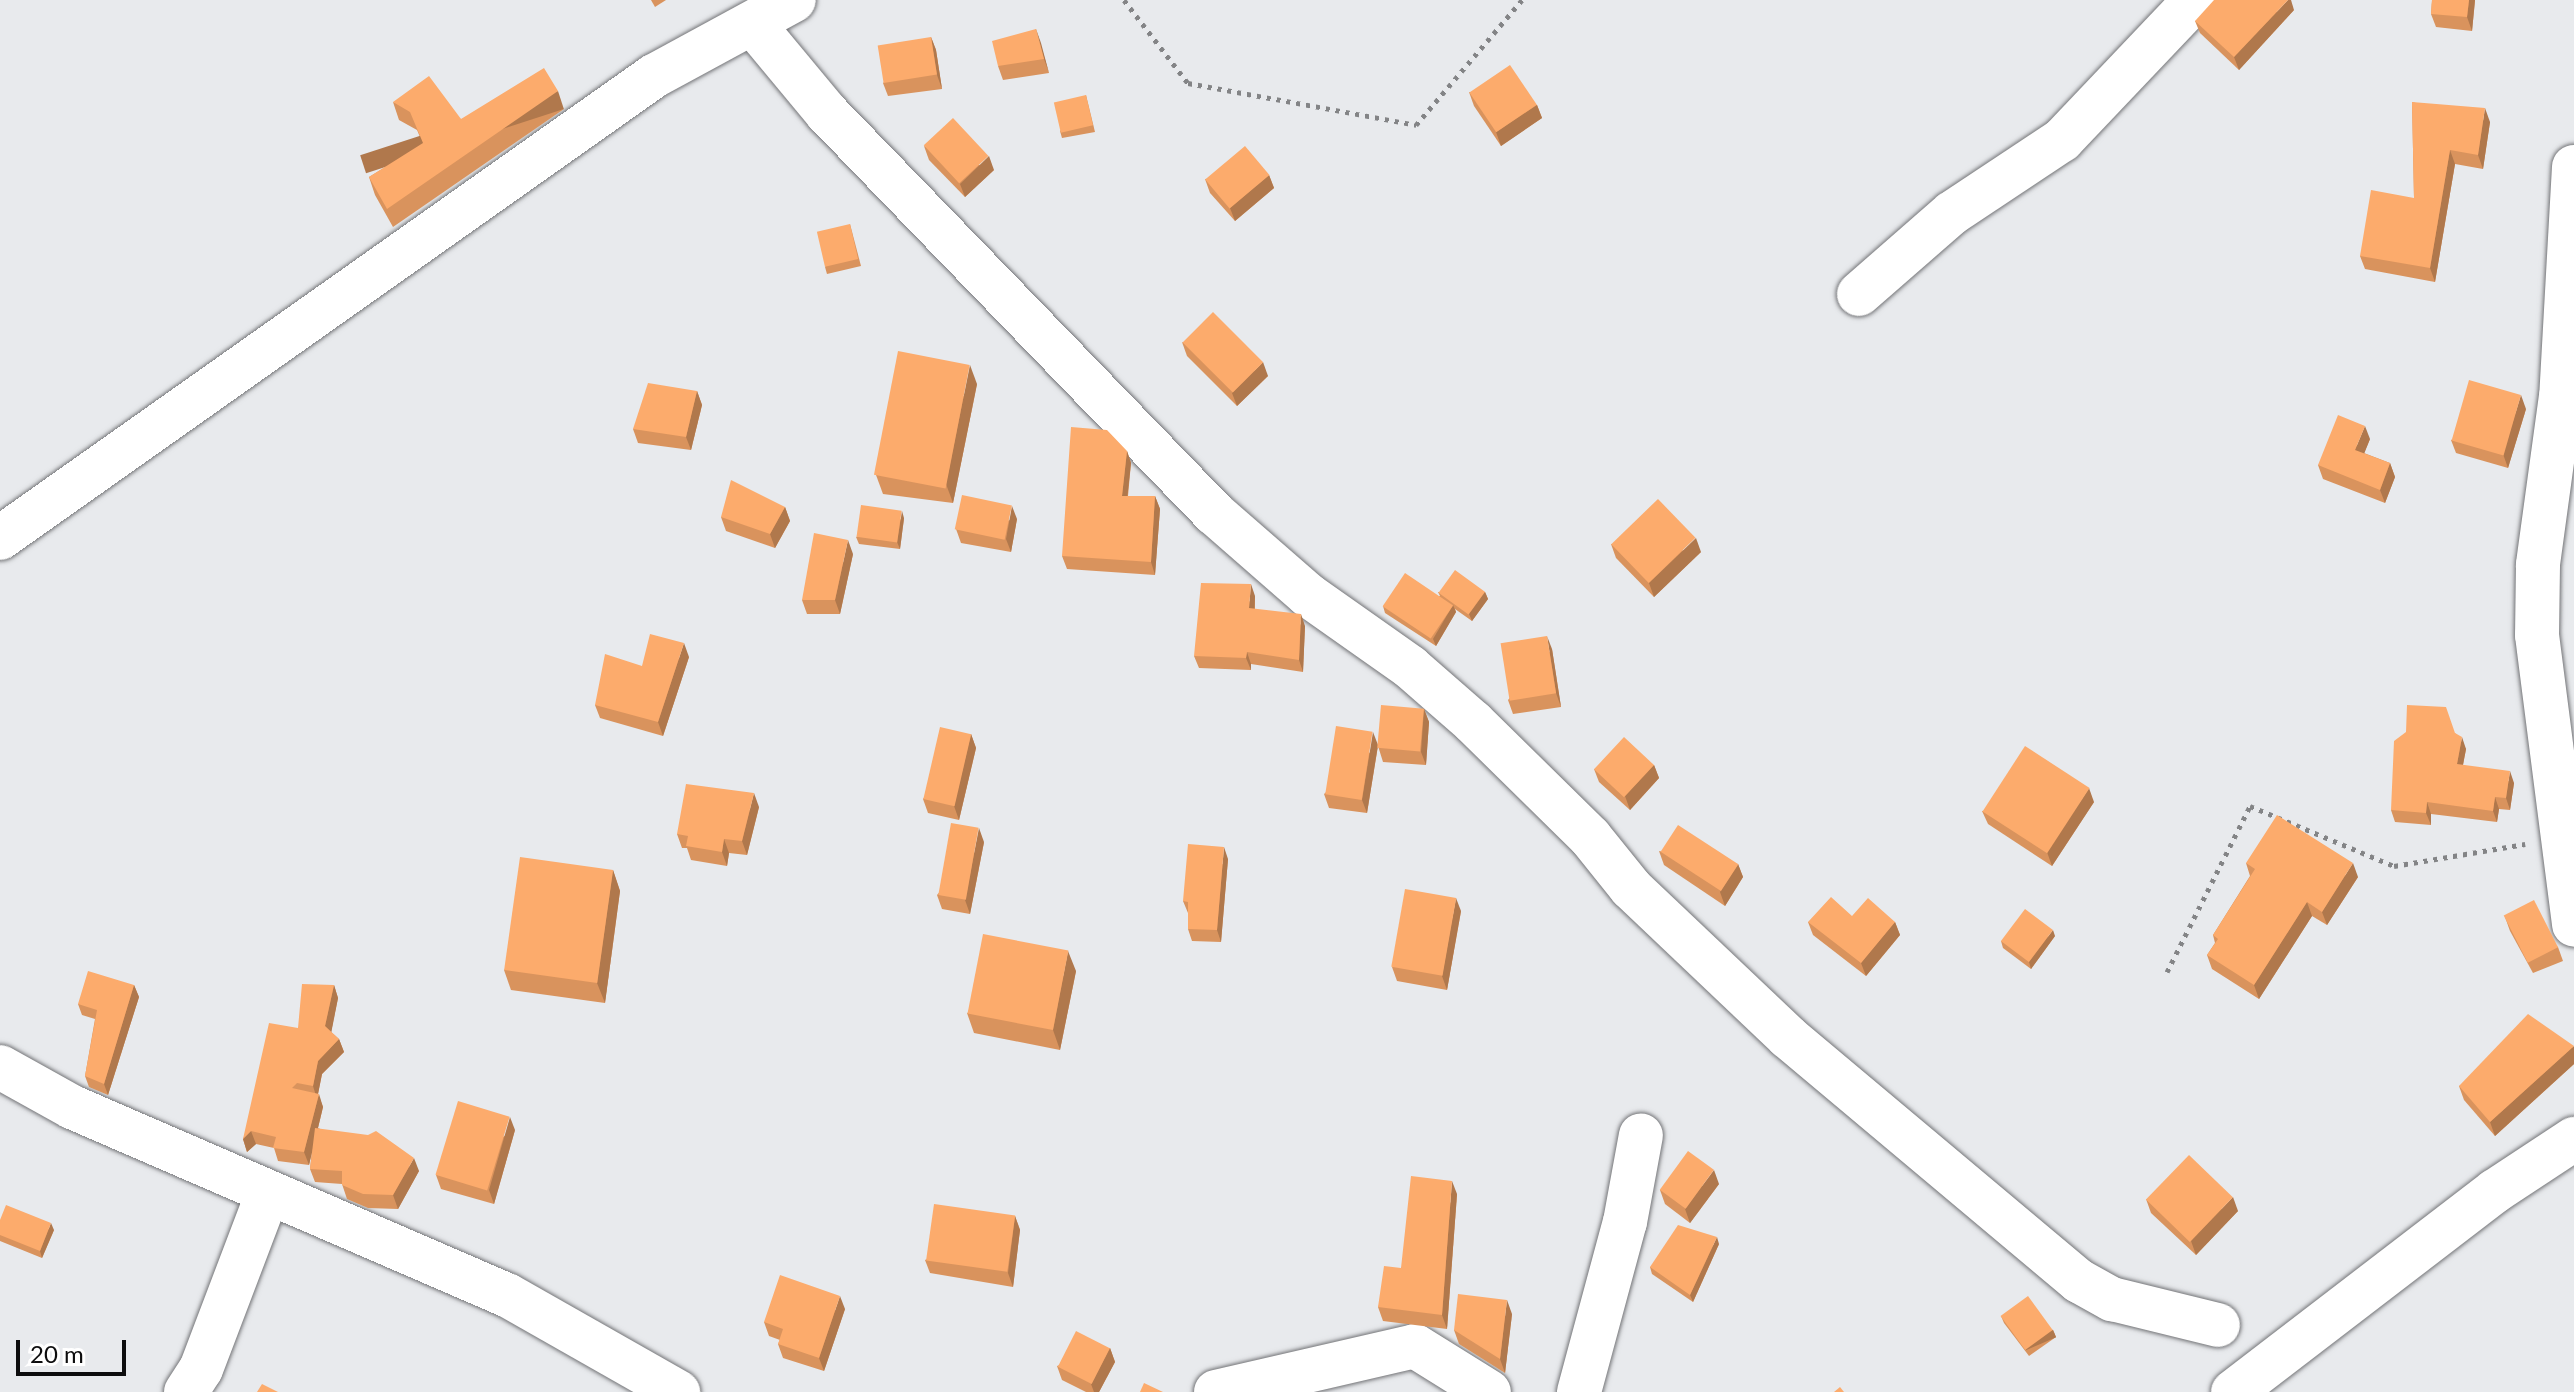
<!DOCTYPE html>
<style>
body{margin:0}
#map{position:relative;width:2574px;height:1392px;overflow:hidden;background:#e8eaed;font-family:Lato,sans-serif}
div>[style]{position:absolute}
.path>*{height:5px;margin-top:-2.5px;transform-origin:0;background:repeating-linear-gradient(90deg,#838486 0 4px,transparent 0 10px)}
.roads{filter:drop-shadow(0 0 2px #737477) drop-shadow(0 0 2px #737477)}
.street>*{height:44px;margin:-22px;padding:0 22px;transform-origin:22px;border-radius:22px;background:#fff}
.wall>*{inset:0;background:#d9935d}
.shaded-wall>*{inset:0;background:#b0784c;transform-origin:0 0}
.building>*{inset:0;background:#fcab6c;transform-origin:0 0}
span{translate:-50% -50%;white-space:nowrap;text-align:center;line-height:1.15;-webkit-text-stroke:8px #fff;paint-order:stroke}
.scale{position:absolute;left:16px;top:1340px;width:110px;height:36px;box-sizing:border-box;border:4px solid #0d0d0e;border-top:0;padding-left:10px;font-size:24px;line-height:28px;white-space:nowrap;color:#0d0d0e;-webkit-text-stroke:6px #fff;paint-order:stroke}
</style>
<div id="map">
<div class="path">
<div style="left:1124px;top:0;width:105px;rotate:52.4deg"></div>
<div style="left:1188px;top:83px;width:232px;rotate:10.4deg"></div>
<div style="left:1416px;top:125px;width:164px;rotate:-49.7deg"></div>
<div style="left:2167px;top:972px;width:186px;rotate:-63.4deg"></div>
<div style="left:2250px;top:806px;width:156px;rotate:22.6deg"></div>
<div style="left:2394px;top:866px;width:133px;rotate:-9.5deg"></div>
</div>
<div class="roads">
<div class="street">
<div style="left:753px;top:24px;width:116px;rotate:50.3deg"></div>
<div style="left:827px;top:113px;width:557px;rotate:45.95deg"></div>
<div style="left:1214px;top:513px;width:125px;rotate:41.1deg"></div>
<div style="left:1308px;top:595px;width:125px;rotate:35.2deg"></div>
<div style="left:1410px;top:667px;width:84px;rotate:41.1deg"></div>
<div style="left:1473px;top:722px;width:164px;rotate:44.5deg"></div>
<div style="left:1590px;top:837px;width:65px;rotate:51.2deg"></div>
<div style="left:1631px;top:888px;width:216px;rotate:43.5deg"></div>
<div style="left:1788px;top:1037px;width:380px;rotate:40deg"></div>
<div style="left:2079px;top:1281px;width:38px;rotate:29deg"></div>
<div style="left:2112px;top:1299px;width:109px;rotate:13.8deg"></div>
<div style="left:2574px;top:167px;width:229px;rotate:93.2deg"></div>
<div style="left:2561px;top:396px;width:171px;rotate:97.8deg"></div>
<div style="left:2538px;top:565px;width:70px;rotate:90.8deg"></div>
<div style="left:2537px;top:635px;width:292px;rotate:82.7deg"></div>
<div style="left:1859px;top:294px;width:123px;rotate:-41.1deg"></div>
<div style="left:1952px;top:213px;width:132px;rotate:-33.6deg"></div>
<div style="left:2062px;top:140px;width:193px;rotate:-46.5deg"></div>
<div style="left:0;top:538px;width:801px;rotate:-35.24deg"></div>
<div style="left:654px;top:76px;width:159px;rotate:-28.5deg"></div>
<div style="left:0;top:1067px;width:82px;rotate:29.1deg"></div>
<div style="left:72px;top:1107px;width:474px;rotate:23.4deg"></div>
<div style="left:507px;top:1295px;width:197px;rotate:29.6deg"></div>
<div style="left:186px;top:1392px;width:27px;rotate:-57deg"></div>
<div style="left:201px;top:1369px;width:188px;rotate:-69.2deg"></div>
<div style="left:1216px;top:1392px;width:204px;rotate:-13deg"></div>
<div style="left:1415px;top:1346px;width:87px;rotate:31.9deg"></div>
<div style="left:1579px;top:1392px;width:176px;rotate:-74.9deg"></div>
<div style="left:1625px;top:1222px;width:88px;rotate:-79.6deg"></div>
<div style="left:2233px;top:1392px;width:330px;rotate:-37.5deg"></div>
<div style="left:2495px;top:1191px;width:95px;rotate:-33.4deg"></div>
</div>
</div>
<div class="wall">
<div style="clip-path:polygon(651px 0,666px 0,655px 7px)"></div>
<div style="clip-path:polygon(2432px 0,2475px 0,2472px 31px,2436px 27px,2431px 14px)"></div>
<div style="clip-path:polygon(2294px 10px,2239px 70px,2200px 33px,2195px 21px)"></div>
<div style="clip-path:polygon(1036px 29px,1049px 73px,1003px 80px,998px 66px)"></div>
<div style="clip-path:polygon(931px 37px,936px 50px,942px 89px,888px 96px,883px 83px)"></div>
<div style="clip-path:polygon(1469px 92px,1537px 105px,1542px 118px,1501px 146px,1474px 106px)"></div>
<div style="clip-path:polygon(1086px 95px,1095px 132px,1062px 138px,1060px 131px)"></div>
<div style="clip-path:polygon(393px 102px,461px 119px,564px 109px,393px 227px,375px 195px,369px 177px,423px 144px,417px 130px,399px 120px)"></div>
<div style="clip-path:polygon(2412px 102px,2490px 122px,2483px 169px,2455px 164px,2435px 282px,2365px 269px,2360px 256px,2414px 198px)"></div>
<div style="clip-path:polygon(924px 146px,994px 170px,965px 197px,929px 160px)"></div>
<div style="clip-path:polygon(1269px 175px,1274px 188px,1235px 221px,1210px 193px,1205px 179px)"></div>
<div style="clip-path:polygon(850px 224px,861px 266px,827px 274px,825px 267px)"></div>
<div style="clip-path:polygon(1182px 342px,1268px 376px,1237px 406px,1187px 356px)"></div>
<div style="clip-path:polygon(977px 384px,953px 503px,883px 494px,876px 475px)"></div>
<div style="clip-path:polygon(697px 391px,702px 405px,691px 450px,638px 443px,633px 429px)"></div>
<div style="clip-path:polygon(2526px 409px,2508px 468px,2456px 453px,2451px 440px)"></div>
<div style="clip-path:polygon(2370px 439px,2364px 453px,2390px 463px,2395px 477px,2385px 503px,2323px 479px,2318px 465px)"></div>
<div style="clip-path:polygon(1127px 451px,1131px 463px,1128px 496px,1155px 496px,1160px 509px,1155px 575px,1067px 569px,1062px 556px)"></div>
<div style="clip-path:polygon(785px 507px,790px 521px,775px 548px,726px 531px,721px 517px)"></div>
<div style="clip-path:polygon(904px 518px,900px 549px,859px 544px,856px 537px)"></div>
<div style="clip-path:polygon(1017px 519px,1011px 552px,961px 543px,956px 529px)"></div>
<div style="clip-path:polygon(1611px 544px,1701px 552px,1654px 597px,1616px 558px)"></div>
<div style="clip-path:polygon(853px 554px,840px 614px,807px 614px,802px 600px)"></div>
<div style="clip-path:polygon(1438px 592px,1485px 592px,1488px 599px,1472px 621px,1455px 609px,1456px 612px,1436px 646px,1385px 613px,1383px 606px,1440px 596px)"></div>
<div style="clip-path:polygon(1255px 596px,1255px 609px,1305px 626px,1303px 672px,1251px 664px,1251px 670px,1199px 668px,1194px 656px)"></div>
<div style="clip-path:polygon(1552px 649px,1561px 707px,1513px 714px,1508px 700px)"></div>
<div style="clip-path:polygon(689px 657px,663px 736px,600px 718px,595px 705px,642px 666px)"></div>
<div style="clip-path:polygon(1424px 709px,1429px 722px,1426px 765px,1383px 762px,1378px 746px,1367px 813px,1329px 808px,1324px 794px,1378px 745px)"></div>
<div style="clip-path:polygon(2455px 733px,2466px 749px,2463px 765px,2514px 783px,2510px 810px,2499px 809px,2497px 822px,2431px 814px,2431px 825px,2395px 822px,2391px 810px)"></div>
<div style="clip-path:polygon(971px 734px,976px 748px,959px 820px,928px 813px,923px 799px)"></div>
<div style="clip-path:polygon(1654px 765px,1659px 778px,1630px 810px,1599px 782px,1594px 769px)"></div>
<div style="clip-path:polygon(2094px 802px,2052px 866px,1988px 824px,1982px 811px)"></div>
<div style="clip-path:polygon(759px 807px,747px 855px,729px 853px,727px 866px,691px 860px,687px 848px,682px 848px,677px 834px)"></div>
<div style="clip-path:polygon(984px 842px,970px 914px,942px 909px,937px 895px)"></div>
<div style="clip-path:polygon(1659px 851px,1738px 864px,1743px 877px,1725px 906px,1664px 865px)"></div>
<div style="clip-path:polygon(1228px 859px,1221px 942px,1192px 941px,1188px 929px,1188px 913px,1183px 901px)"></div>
<div style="clip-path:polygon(2246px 863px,2358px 877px,2327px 925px,2312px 916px,2259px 999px,2212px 969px,2207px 955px,2215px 943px,2213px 935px,2250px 876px)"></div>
<div style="clip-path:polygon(613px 870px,620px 891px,605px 1003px,511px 990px,504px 970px)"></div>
<div style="clip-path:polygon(1461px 911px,1447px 990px,1397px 981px,1392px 967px)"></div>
<div style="clip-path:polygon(1852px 916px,1895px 922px,1900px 935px,1866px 976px,1813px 935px,1808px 922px)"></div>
<div style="clip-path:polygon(2505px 917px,2558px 947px,2563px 961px,2533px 973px,2510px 931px)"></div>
<div style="clip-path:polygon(2055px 936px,2031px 969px,2003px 948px,2001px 941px)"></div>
<div style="clip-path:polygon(1076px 971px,1060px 1050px,974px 1033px,967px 1013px)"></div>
<div style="clip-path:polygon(134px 985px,139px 997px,108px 1095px,89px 1087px,85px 1076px,95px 1019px,82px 1015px,78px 1004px)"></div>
<div style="clip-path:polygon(334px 985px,338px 998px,331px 1032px,339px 1039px,344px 1052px,322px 1074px,318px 1094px,323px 1107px,318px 1128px,419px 1171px,398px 1209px,368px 1208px,347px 1199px,342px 1184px,315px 1182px,310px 1169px,312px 1151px,309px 1165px,278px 1161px,274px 1148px,256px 1144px,247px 1152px,243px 1139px,298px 1028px)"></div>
<div style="clip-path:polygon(2574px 1047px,2574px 1064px,2495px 1136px,2464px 1100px,2459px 1086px)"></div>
<div style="clip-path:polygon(515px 1130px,494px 1204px,441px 1189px,436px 1175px)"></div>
<div style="clip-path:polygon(1719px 1184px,1690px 1223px,1665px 1204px,1660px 1190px)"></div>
<div style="clip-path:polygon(1457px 1194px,1447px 1329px,1383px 1321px,1378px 1307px,1401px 1268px)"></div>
<div style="clip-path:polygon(2146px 1199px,2238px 1211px,2196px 1255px,2151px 1213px)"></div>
<div style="clip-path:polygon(1015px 1216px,1020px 1230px,1013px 1287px,930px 1273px,925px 1260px)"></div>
<div style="clip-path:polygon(0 1220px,54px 1230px,42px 1258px,0 1241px)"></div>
<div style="clip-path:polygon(1719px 1244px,1693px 1302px,1652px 1274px,1650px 1267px)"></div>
<div style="clip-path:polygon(845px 1309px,824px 1371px,783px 1358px,778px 1344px,780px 1340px,769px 1336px,764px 1322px)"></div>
<div style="clip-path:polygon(1512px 1314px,1505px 1373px,1459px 1344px,1454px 1330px)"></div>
<div style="clip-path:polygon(2001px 1316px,2053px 1330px,2056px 1337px,2029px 1356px,2004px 1323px)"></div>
<div style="clip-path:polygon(1110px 1348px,1115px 1362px,1099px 1392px,1086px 1392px,1062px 1380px,1057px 1366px)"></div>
</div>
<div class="shaded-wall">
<div style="clip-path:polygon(2288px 0,2291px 0,2294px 10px,2239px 70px,2234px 57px)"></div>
<div style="clip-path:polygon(2469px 0,2475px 0,2472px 31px,2467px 17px)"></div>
<div style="clip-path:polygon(1036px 29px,1041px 43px,1049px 73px,1044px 59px)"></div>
<div style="clip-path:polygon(931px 37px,936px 50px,942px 89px,937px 75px)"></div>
<div style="left:558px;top:91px;width:19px;height:208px;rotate:72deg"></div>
<div style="clip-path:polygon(1537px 105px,1542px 118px,1501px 146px,1496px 132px)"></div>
<div style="clip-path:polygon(2485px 108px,2490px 122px,2483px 169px,2478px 155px)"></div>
<div style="clip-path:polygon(2450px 150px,2455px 164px,2435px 282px,2430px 268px)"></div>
<div style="clip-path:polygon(989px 156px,994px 170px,965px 197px,960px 184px)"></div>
<div style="clip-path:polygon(1269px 175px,1274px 188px,1235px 221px,1230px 208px)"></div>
<div style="clip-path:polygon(1263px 362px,1268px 376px,1237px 406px,1232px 393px)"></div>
<div style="clip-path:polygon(970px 365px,977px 384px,953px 503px,946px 484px)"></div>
<div style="clip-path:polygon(697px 391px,702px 405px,691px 450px,686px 437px)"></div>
<div style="clip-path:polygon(2521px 395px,2526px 409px,2508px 468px,2503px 454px)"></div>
<div style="clip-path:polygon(2365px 426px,2370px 439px,2360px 464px,2355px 450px)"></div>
<div style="clip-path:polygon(1127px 451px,1131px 463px,1126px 509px,1122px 496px)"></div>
<div style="clip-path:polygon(2390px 463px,2395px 477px,2385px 503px,2380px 490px)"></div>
<div style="clip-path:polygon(1155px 496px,1160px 509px,1155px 575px,1151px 562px)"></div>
<div style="clip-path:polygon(1012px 506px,1017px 519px,1011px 552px,1006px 539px)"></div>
<div style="clip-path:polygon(785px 507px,790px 521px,775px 548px,770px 534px)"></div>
<div style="clip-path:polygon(902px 511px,904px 518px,900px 549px,897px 542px)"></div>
<div style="clip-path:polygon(1696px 538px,1701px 552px,1654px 597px,1649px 583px)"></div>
<div style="clip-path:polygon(848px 540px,853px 554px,840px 614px,835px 600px)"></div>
<div style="clip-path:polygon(1251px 584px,1255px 596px,1254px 620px,1249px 608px)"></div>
<div style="clip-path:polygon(1485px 592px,1488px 599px,1472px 621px,1469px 614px)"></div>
<div style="clip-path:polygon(1453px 605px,1456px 612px,1436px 646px,1433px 639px)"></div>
<div style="clip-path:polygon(1301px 614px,1305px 626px,1303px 672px,1299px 660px)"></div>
<div style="clip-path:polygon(1547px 636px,1552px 649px,1561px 707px,1556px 693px)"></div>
<div style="clip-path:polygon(684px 643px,689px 657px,663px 736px,658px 722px)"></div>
<div style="clip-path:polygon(1247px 652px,1251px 664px,1251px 670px,1246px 658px)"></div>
<div style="clip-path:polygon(1424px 709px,1429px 722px,1426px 765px,1421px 752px)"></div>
<div style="clip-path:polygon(1373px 732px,1378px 745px,1367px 813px,1362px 800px)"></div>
<div style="clip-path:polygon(971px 734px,976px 748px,959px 820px,954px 806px)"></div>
<div style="clip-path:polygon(2462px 737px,2466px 749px,2461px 775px,2457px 764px)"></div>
<div style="clip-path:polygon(1654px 765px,1659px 778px,1630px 810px,1625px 796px)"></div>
<div style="clip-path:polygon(2510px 771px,2514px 783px,2510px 810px,2506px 798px)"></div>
<div style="clip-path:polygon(2089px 788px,2094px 802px,2052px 866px,2047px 852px)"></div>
<div style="clip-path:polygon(754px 793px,759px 807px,747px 855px,742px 841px)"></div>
<div style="clip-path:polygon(2495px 797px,2499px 809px,2497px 822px,2493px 811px)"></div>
<div style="clip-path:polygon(2427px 802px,2431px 814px,2431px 825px,2426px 813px)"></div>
<div style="clip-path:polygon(979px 828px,984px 842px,970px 914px,965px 900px)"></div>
<div style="clip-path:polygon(724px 839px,729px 853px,727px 866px,722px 852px)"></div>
<div style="clip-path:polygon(1224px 847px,1228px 859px,1221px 942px,1217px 930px)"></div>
<div style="clip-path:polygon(2353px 863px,2358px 877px,2327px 925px,2322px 912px)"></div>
<div style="clip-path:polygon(1738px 864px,1743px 877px,1725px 906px,1720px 892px)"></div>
<div style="clip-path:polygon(613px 870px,620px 891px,605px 1003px,597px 983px)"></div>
<div style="clip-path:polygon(1456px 898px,1461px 911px,1447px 990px,1442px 976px)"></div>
<div style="clip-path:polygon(2307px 902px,2312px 916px,2259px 999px,2254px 985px)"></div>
<div style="clip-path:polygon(1895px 922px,1900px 935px,1866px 976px,1861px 963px)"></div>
<div style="clip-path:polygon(2053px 930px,2055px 936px,2031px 969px,2029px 962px)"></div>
<div style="clip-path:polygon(1068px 951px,1076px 971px,1060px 1050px,1053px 1030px)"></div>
<div style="clip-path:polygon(134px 985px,139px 997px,108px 1095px,104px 1084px)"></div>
<div style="clip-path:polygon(334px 985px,338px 998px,330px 1039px,325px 1026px)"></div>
<div style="clip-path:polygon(339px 1039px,344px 1052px,322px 1074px,317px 1099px,313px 1086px,318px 1061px)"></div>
<div style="clip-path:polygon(2574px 1046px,2574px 1064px,2495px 1136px,2490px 1122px)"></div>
<div style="clip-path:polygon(319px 1094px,323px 1107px,309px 1165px,304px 1152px)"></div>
<div style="clip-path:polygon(510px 1117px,515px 1130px,494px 1204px,489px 1190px)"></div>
<div style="clip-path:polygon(251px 1131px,256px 1144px,247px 1152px,243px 1139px)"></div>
<div style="clip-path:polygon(414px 1158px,419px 1171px,398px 1209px,393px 1195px)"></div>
<div style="clip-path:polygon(1714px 1170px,1719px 1184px,1690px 1223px,1685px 1209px)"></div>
<div style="clip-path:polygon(1452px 1181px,1457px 1194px,1447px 1329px,1442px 1315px)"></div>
<div style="clip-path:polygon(2233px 1197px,2238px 1211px,2196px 1255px,2191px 1241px)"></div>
<div style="clip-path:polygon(1015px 1216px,1020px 1230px,1013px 1287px,1008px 1273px)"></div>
<div style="clip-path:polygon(51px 1223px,54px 1230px,42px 1258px,40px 1251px)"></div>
<div style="clip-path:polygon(1717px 1237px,1719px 1244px,1693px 1302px,1690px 1295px)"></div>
<div style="clip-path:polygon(840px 1296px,845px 1309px,824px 1371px,819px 1358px)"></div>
<div style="clip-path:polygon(1507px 1300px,1512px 1314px,1505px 1373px,1500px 1359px)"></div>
<div style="left:2053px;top:1330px;width:8px;height:33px;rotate:67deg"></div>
<div style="clip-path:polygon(1110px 1348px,1115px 1362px,1099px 1392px,1094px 1392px,1091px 1384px)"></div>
</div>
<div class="building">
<div style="clip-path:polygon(2214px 0,2288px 0,2234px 57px,2195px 21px)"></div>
<div style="clip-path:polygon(2432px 0,2469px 0,2467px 17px,2431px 14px)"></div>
<div style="clip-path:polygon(1036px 29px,1044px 59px,998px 66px,992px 41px)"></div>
<div style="left:931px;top:37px;width:38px;height:54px;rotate:81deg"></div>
<div style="left:1510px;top:65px;width:48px;height:49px;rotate:56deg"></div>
<div style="clip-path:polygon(544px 68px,558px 91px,387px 209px,369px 177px,423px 143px,410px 112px,393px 102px,429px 76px,461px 119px)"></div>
<div style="left:1086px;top:95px;width:31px;height:33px;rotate:77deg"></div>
<div style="clip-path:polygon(2412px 102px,2485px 108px,2478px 155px,2450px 150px,2430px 268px,2360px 256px,2371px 190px,2414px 198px)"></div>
<div style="left:953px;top:118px;width:52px;height:40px;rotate:47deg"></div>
<div style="left:1245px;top:146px;width:38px;height:52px;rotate:50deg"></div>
<div style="left:850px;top:224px;width:36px;height:34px;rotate:77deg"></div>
<div style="left:1213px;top:312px;width:71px;height:43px;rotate:45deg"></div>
<div style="left:898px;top:351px;width:73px;height:126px;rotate:11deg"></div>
<div style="left:2469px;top:380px;width:54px;height:63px;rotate:16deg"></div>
<div style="clip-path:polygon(648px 383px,697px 391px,686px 437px,633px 429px)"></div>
<div style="clip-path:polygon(2338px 415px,2365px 426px,2355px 450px,2390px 463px,2380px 490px,2318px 465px)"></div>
<div style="clip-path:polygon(1071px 427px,1107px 430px,1127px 451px,1122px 496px,1155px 496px,1151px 562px,1062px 556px)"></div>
<div style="clip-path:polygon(731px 480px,785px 507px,770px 534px,721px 517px)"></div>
<div style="left:962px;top:495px;width:51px;height:35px;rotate:12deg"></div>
<div style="left:1658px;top:499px;width:54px;height:65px;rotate:46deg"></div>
<div style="left:861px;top:505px;width:41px;height:32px;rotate:8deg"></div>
<div style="clip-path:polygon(814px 533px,848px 540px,835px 600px,802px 600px)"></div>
<div style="left:1455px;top:570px;width:37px;height:28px;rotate:36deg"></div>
<div style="left:1405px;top:573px;width:58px;height:40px;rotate:34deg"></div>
<div style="clip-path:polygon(1201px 583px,1251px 584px,1249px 608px,1301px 614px,1299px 660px,1247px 652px,1246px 658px,1194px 656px)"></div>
<div style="clip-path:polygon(650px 634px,684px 643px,658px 722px,595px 705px,605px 654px,642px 666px)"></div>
<div style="left:1547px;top:636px;width:58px;height:47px;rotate:81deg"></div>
<div style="left:1381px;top:705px;width:43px;height:43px;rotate:5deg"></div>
<div style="clip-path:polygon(2407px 705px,2446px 707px,2455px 733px,2462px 737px,2457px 764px,2510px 771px,2506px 798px,2495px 797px,2493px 811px,2427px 802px,2426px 813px,2391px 810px,2394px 741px,2406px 732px)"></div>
<div style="left:1336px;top:726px;width:37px;height:69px;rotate:9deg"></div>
<div style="left:940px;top:727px;width:32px;height:74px;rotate:13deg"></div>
<div style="left:1624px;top:737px;width:41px;height:44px;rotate:43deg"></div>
<div style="left:2025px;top:746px;width:77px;height:78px;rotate:33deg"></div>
<div style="clip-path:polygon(686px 784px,754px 793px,742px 841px,724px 839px,722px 852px,686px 846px,688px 836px,677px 834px)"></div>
<div style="clip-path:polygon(2277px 815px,2353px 863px,2322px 912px,2307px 902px,2254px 985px,2207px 955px,2218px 939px,2213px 935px,2255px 869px,2246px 863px)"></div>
<div style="left:951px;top:823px;width:28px;height:73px;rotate:10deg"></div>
<div style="left:1678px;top:825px;width:72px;height:32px;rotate:33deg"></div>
<div style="clip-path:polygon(1188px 844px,1224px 847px,1217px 930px,1188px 929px,1188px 902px,1183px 901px)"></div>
<div style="left:520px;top:857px;width:94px;height:114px;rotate:8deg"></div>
<div style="left:1405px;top:889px;width:52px;height:79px;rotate:10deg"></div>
<div style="clip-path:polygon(1831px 897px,1852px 916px,1868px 898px,1895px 922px,1861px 963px,1808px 922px)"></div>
<div style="left:2534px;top:900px;width:53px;height:34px;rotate:63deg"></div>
<div style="left:2025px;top:909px;width:35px;height:40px;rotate:37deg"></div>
<div style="left:983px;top:934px;width:87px;height:81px;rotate:11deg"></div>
<div style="clip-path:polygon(88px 971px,134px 985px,104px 1084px,85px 1076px,97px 1010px,78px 1004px)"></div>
<div style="clip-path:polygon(302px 984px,334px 985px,325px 1026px,339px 1039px,318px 1061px,313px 1086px,297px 1083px,292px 1088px,319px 1094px,304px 1152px,273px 1148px,276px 1137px,251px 1131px,243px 1139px,269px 1023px,298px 1028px)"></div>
<div style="clip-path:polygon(2528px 1014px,2574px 1046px,2490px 1122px,2459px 1086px)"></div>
<div style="left:458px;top:1101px;width:54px;height:77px;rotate:17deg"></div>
<div style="clip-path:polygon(315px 1128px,368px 1135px,376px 1131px,414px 1158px,393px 1195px,363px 1194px,342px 1185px,342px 1171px,310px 1169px)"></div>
<div style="left:1688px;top:1151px;width:32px;height:48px;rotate:36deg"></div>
<div style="left:2189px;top:1155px;width:61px;height:62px;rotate:44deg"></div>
<div style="clip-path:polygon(1411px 1176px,1452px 1181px,1442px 1315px,1378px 1307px,1384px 1266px,1401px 1268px)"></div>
<div style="left:934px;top:1204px;width:82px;height:57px;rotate:8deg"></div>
<div style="clip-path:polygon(6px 1205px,51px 1223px,40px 1251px,0 1235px,0 1220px)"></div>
<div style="clip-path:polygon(1678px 1225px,1717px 1237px,1690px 1295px,1650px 1267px)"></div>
<div style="clip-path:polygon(780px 1275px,840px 1296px,819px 1358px,778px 1344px,783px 1329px,764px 1322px)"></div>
<div style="clip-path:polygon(1458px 1294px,1507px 1300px,1500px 1359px,1454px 1330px)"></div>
<div style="left:2028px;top:1296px;width:42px;height:34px;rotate:54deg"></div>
<div style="left:1076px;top:1331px;width:38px;height:40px;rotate:27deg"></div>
<div style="clip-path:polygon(1144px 1383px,1163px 1392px,1140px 1392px)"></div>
<div style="clip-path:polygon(262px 1384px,278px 1392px,257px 1392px)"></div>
<div style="clip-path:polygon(1840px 1387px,1844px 1392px,1834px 1392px)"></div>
</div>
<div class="scale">20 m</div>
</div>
